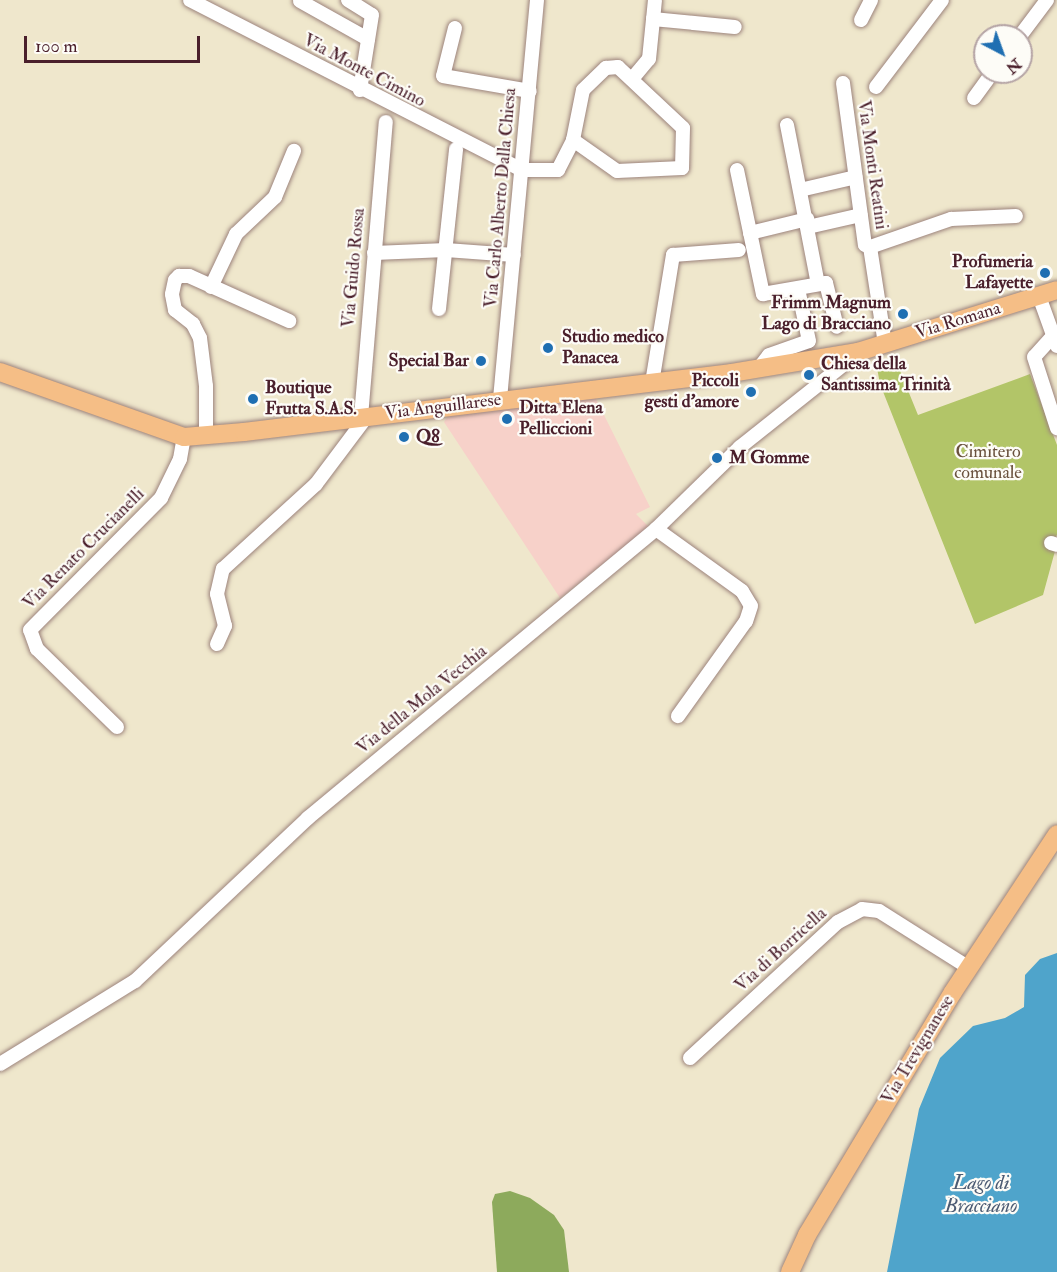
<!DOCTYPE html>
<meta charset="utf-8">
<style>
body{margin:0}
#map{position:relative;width:1057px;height:1272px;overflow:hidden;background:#efe7cc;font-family:"IM FELL Double Pica",serif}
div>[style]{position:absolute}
.built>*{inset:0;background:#f7d1c9}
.green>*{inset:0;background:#b2c568}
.forest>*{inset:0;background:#8daa5c}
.water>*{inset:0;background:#4fa4cb}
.roads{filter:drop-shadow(0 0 2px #9c837c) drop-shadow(0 0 2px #9c837c)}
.minor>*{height:14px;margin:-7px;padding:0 7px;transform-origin:7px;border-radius:7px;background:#fff}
.major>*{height:18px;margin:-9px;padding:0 9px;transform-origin:9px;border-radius:9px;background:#f5be86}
.dots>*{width:16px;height:16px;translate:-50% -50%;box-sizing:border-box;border:3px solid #fdfcf7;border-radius:50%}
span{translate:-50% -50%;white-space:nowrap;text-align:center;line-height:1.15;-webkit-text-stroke:4.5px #fdfcf7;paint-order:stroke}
.street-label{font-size:18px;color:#4a1f2b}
.poi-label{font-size:18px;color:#4a1f2b;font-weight:700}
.right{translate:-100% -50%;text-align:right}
.left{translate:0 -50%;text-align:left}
.park-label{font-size:18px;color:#69513d}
.water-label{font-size:20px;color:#4c5b73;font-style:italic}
.north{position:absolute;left:973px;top:24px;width:60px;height:60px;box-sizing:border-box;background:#fdfcf7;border:2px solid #b5a4a5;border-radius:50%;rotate:139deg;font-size:16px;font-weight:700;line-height:24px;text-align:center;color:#4a1f2b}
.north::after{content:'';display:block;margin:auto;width:21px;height:27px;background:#1f6fb2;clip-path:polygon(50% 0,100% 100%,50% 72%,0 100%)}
.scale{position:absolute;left:24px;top:36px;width:176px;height:27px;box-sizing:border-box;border:3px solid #4a1f2b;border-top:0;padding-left:8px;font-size:18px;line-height:21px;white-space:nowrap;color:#4a1f2b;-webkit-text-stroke:4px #fdfcf7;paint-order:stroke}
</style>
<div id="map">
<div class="built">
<div style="clip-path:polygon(595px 397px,650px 507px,636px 514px,649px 527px,560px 598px,444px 422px,450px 413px)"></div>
</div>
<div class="green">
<div style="clip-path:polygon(896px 361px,918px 415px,1030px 374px,1057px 445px,1057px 535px,1051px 542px,1055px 551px,1043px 595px,975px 624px,880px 384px,877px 368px)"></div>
</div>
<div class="forest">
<div style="clip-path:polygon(510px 1191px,530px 1198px,554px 1215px,564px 1230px,569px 1272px,497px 1272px,492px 1202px,495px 1194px)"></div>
</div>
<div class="water">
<div style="clip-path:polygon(1057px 953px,1057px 1272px,887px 1272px,919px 1109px,940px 1058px,973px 1026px,1005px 1018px,1024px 1007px,1025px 975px,1040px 959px)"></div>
</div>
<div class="roads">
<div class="minor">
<div style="left:190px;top:0;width:373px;rotate:27.1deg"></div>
<div style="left:522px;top:170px;width:36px"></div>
<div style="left:558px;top:170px;width:34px;rotate:-63deg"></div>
<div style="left:573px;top:140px;width:51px;rotate:-78.7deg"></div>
<div style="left:583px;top:90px;width:32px;rotate:-44deg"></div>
<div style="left:606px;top:68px;width:12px;rotate:-5deg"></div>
<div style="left:618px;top:67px;width:89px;rotate:43.2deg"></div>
<div style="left:683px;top:128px;width:40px;rotate:91.4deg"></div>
<div style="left:682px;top:168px;width:65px;rotate:177.4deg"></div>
<div style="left:617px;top:171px;width:54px;rotate:-144.8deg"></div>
<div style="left:348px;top:0;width:28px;rotate:32deg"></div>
<div style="left:372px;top:15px;width:76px;rotate:99.1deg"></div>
<div style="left:300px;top:1px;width:78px;rotate:29.2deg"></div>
<div style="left:653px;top:19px;width:82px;rotate:5.6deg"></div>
<div style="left:861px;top:20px;width:22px;rotate:-63deg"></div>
<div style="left:455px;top:28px;width:49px;rotate:104deg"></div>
<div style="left:443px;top:76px;width:88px;rotate:9.8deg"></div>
<div style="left:1020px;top:36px;width:45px;rotate:-53.1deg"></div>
<div style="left:632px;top:79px;width:26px;rotate:-50deg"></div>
<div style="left:649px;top:59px;width:59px;rotate:-84.2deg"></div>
<div style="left:843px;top:83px;width:163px;rotate:82.3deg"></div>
<div style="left:865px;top:245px;width:5px;rotate:22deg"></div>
<div style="left:870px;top:247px;width:98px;rotate:81.2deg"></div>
<div style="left:876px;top:87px;width:109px;rotate:-52.8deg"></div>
<div style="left:974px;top:98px;width:32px;rotate:-54deg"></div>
<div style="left:787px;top:125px;width:162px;rotate:79deg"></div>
<div style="left:737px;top:170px;width:127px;rotate:78.2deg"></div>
<div style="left:763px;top:294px;width:64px;rotate:-9.9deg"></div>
<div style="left:826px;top:283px;width:45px;rotate:76deg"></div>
<div style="left:800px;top:190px;width:57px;rotate:-13.1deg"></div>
<div style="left:808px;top:227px;width:54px;rotate:-12.8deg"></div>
<div style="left:750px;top:233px;width:59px;rotate:-13.8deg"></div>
<div style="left:870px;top:247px;width:86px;rotate:-19.1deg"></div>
<div style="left:951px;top:219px;width:65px;rotate:-2.6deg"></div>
<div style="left:374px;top:253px;width:72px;rotate:-2.4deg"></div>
<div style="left:446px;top:250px;width:68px;rotate:4.2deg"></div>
<div style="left:211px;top:287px;width:59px;rotate:-64.7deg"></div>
<div style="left:236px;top:234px;width:54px;rotate:-43.5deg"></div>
<div style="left:275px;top:197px;width:50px;rotate:-67.6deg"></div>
<div style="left:1039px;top:296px;width:53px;rotate:70.2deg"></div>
<div style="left:439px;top:309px;width:161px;rotate:-83.9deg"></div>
<div style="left:1053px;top:336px;width:28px;rotate:132deg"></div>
<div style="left:1034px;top:357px;width:75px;rotate:72.1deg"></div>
<div style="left:759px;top:368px;width:16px;rotate:-52deg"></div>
<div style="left:769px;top:355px;width:42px;rotate:-19.3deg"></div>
<div style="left:809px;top:341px;width:53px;rotate:-101.9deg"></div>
<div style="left:652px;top:383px;width:130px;rotate:-80.7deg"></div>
<div style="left:673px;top:255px;width:66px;rotate:-4.3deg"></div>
<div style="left:500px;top:399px;width:401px;rotate:-84.7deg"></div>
<div style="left:361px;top:417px;width:296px;rotate:-85.2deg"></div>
<div style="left:206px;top:435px;width:49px;rotate:-90deg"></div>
<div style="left:206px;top:386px;width:48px;rotate:-97.1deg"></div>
<div style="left:200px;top:338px;width:16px;rotate:-117deg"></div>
<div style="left:193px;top:324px;width:23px;rotate:-142deg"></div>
<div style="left:175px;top:310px;width:16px;rotate:-101deg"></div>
<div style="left:172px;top:294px;width:14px;rotate:-78deg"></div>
<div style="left:175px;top:280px;width:6px;rotate:-45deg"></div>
<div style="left:179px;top:276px;width:10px"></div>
<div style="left:189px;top:276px;width:110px;rotate:24.2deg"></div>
<div style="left:656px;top:529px;width:106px;rotate:35.8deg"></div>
<div style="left:742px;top:591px;width:17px;rotate:59deg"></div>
<div style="left:751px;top:606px;width:16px;rotate:108deg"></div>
<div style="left:746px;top:621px;width:117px;rotate:125.6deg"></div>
<div style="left:1051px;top:543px;width:6px;rotate:18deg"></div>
<div style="left:217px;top:644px;width:20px;rotate:-66deg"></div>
<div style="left:225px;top:626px;width:33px;rotate:-104deg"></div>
<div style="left:217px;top:594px;width:26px;rotate:-77deg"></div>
<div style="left:223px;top:569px;width:126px;rotate:-42.4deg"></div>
<div style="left:316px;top:484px;width:85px;rotate:-53.1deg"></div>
<div style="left:117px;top:727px;width:112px;rotate:-135.7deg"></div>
<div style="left:37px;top:649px;width:20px;rotate:-110deg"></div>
<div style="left:30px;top:630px;width:186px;rotate:-45.2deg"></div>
<div style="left:161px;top:498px;width:43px;rotate:-64deg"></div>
<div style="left:180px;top:459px;width:22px;rotate:-80deg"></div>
<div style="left:690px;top:1058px;width:201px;rotate:-42.6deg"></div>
<div style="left:838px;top:922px;width:27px;rotate:-28deg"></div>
<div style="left:862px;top:909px;width:17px;rotate:7deg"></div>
<div style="left:879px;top:911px;width:107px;rotate:32.3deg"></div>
<div style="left:0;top:1064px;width:158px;rotate:-31.6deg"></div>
<div style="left:135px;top:981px;width:238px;rotate:-43.3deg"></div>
<div style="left:308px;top:818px;width:452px;rotate:-39.7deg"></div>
<div style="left:656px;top:529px;width:117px;rotate:-44.3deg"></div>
<div style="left:740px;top:447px;width:151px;rotate:-38.5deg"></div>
</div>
<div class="major">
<div style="left:0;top:372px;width:195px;rotate:19.5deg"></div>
<div style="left:184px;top:437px;width:60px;rotate:-4.8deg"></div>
<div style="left:244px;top:432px;width:492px;rotate:-6.9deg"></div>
<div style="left:732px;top:373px;width:128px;rotate:-9.5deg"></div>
<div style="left:858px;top:352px;width:208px;rotate:-17.3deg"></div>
<div style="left:790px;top:1272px;width:41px;rotate:-65.3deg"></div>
<div style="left:807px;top:1235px;width:283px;rotate:-59deg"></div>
<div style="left:953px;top:992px;width:189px;rotate:-56.6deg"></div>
</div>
</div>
<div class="dots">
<div style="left:1045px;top:273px;background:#1f6fb2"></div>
<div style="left:903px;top:314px;background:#1f6fb2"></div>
<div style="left:548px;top:348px;background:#1f6fb2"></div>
<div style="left:481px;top:361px;background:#1f6fb2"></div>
<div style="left:809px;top:375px;background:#1f6fb2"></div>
<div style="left:751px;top:392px;background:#1f6fb2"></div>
<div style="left:253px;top:399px;background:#1f6fb2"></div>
<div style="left:507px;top:419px;background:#1f6fb2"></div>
<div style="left:404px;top:437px;background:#1f6fb2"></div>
<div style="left:717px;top:458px;background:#1f6fb2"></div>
</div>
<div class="street-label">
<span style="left:364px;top:71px;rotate:28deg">Via Monte Cimino</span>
<span style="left:872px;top:165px;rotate:82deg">Via Monti Reatini</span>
<span style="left:501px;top:198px;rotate:-85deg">Via Carlo Alberto Dalla Chiesa</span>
<span style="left:354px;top:268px;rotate:-85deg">Via Guido Rossa</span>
<span style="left:958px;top:321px;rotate:-17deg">Via Romana</span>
<span style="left:443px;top:407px;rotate:-7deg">Via Anguillarese</span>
<span style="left:84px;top:549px;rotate:-45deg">Via Renato Crucianelli</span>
<span style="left:422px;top:700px;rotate:-39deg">Via della Mola Vecchia</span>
<span style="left:781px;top:950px;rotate:-42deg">Via di Borricella</span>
<span style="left:918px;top:1050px;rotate:-59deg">Via Trevignanese</span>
</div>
<div class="poi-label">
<span class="right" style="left:1033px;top:273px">Profumeria<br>Lafayette</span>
<span class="right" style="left:891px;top:314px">Frimm Magnum<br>Lago di Bracciano</span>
<span class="left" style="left:562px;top:348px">Studio medico<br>Panacea</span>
<span class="right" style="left:469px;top:361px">Special Bar</span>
<span class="left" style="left:821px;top:375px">Chiesa della<br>Santissima Trinità</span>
<span class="right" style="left:739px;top:392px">Piccoli<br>gesti d'amore</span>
<span class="left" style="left:265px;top:399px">Boutique<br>Frutta S.A.S.</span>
<span class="left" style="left:519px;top:419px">Ditta Elena<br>Pelliccioni</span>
<span class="left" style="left:416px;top:437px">Q8</span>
<span class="left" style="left:729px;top:458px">M Gomme</span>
</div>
<div class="park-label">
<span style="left:988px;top:463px">Cimitero<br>comunale</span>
</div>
<div class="water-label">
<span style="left:981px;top:1194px">Lago di<br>Bracciano</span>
</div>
<div class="north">N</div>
<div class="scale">100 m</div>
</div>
